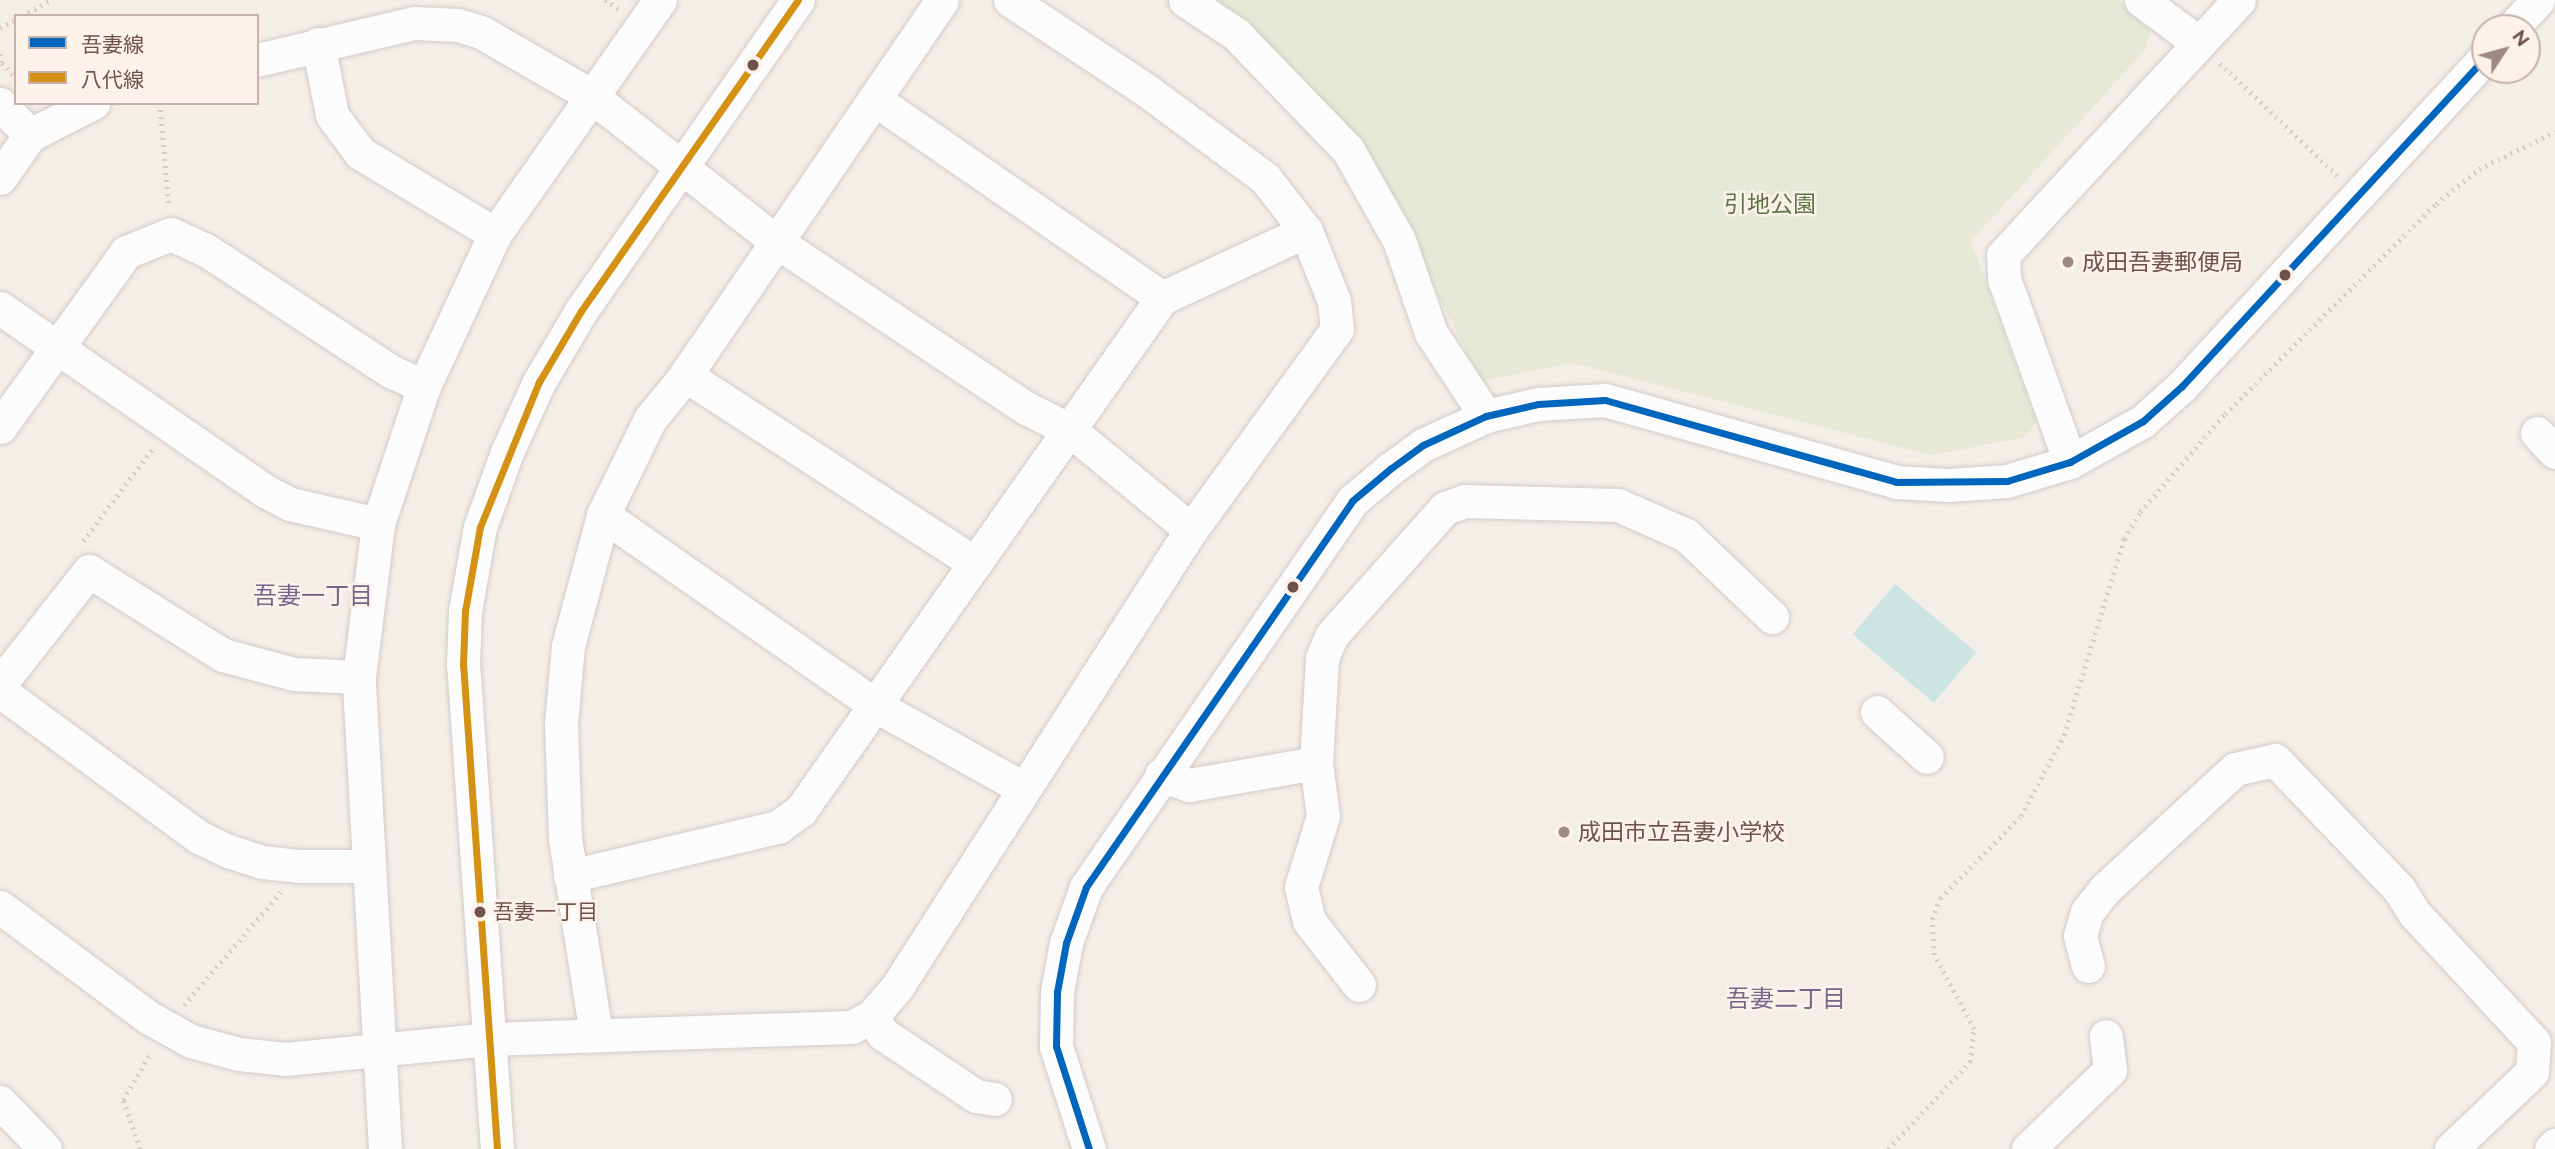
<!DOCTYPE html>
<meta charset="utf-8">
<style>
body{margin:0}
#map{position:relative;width:2555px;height:1149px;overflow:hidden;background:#f4eee9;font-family:Raleway,"Noto Sans JP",sans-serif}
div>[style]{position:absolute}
.green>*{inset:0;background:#e5e9d5}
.water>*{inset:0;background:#cce5e2;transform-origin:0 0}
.path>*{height:4.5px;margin-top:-2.25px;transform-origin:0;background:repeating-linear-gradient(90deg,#d6ccca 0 2px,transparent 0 7px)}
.roads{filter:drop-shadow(0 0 2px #d3cac6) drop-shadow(0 0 2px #d3cac6)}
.minor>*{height:33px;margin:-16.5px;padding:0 16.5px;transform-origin:16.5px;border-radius:16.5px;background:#fdfcfc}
.bus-1>*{height:7px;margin:-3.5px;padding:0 3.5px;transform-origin:3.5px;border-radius:3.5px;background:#0065bd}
.bus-2>*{height:7px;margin:-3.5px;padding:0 3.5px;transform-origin:3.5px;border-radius:3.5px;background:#d59113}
.dots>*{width:19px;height:19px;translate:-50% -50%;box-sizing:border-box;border:4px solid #fdf2ea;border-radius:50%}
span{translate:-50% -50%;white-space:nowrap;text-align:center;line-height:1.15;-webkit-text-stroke:5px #fdf2ea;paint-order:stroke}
.bus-label{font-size:21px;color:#6f524d}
.left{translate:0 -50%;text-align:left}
.park-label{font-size:23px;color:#5d7446}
.poi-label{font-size:23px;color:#6f524d}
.neighbourhood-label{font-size:24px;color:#77658c}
.legend{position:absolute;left:14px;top:14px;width:245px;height:91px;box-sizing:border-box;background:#fdf2ea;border:2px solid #c4b2ab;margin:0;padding:9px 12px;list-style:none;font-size:21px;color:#6f524d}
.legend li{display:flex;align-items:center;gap:14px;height:35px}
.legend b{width:35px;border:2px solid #c4b2ab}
.north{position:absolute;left:2471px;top:14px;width:70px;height:70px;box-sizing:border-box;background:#fdf2ea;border:2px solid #c4b2ab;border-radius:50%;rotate:54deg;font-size:19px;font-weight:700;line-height:28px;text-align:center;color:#6f524d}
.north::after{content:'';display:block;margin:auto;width:24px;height:32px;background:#9e8984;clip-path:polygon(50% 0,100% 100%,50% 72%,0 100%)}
</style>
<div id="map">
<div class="green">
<div style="clip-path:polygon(1197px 0,2117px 0,2150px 30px,2146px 49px,1971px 241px,2036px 422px,2026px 437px,1931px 455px,1573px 363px,1481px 381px,1363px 144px,1292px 67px)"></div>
</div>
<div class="water">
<div style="left:1895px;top:584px;width:106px;height:66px;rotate:40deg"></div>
</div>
<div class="path">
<div style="left:605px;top:0;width:17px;rotate:33deg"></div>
<div style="left:22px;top:16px;width:33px;rotate:-29deg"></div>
<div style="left:0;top:28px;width:18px;rotate:-29deg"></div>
<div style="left:0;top:54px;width:9px;rotate:77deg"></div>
<div style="left:2px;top:63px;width:19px;rotate:47deg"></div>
<div style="left:2220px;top:63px;width:163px;rotate:43.8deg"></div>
<div style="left:160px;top:103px;width:103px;rotate:85deg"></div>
<div style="left:83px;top:541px;width:118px;rotate:-52.9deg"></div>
<div style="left:184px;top:1005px;width:149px;rotate:-49.4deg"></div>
<div style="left:140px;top:1149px;width:52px;rotate:-109.1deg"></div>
<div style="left:123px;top:1100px;width:56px;rotate:-59.7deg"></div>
<div style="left:1888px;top:1149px;width:120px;rotate:-46.7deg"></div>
<div style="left:1970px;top:1062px;width:33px;rotate:-83deg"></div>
<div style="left:1974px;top:1029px;width:84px;rotate:-118.4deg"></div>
<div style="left:1934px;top:955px;width:36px;rotate:-93deg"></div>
<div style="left:1932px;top:919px;width:22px;rotate:-69deg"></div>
<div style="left:1940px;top:898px;width:115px;rotate:-45.4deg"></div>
<div style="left:2021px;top:816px;width:92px;rotate:-62deg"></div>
<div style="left:2064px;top:735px;width:205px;rotate:-73deg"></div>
<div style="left:2124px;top:539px;width:31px;rotate:-59deg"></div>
<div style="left:2140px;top:512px;width:130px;rotate:-49.1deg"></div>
<div style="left:2225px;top:414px;width:298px;rotate:-44.9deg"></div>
<div style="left:2436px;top:204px;width:55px;rotate:-39.1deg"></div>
<div style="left:2479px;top:169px;width:85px;rotate:-26deg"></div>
</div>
<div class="roads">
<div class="minor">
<div style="left:1185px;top:0;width:61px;rotate:33.7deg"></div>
<div style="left:1236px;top:34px;width:161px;rotate:46deg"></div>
<div style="left:1348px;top:150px;width:103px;rotate:60.5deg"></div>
<div style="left:1399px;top:240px;width:98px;rotate:71deg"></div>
<div style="left:1431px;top:333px;width:100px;rotate:56.5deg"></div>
<div style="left:2141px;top:0;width:72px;rotate:36.6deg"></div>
<div style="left:2512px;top:28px;width:38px;rotate:-47deg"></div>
<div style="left:318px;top:44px;width:72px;rotate:78.8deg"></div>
<div style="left:332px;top:115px;width:47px;rotate:53.6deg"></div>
<div style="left:360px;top:153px;width:157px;rotate:31deg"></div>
<div style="left:257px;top:60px;width:161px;rotate:-13.3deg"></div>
<div style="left:414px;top:23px;width:44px;rotate:2.6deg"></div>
<div style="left:458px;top:25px;width:24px;rotate:17deg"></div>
<div style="left:481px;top:32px;width:126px;rotate:30deg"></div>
<div style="left:590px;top:95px;width:238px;rotate:38.2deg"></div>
<div style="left:777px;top:242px;width:299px;rotate:33.7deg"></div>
<div style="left:1026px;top:408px;width:49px;rotate:26.6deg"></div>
<div style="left:1070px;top:430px;width:157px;rotate:39.6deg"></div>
<div style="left:874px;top:99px;width:350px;rotate:34.6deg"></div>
<div style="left:0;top:104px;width:43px;rotate:45.9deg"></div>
<div style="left:0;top:178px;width:52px;rotate:-55.1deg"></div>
<div style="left:30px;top:135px;width:71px;rotate:-26.9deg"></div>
<div style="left:0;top:308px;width:322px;rotate:34.6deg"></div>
<div style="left:265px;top:491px;width:28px;rotate:27deg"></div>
<div style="left:290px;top:504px;width:90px;rotate:12.8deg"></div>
<div style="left:685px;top:375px;width:346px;rotate:33deg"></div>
<div style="left:0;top:427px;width:216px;rotate:-54.2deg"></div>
<div style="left:126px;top:252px;width:48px;rotate:-21.8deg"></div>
<div style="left:171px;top:234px;width:38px;rotate:25deg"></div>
<div style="left:206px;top:250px;width:222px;rotate:33.3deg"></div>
<div style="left:392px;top:372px;width:35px;rotate:24deg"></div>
<div style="left:2537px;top:433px;width:26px;rotate:47deg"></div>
<div style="left:2070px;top:462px;width:195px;rotate:-109.8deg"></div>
<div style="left:2004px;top:279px;width:24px;rotate:-92deg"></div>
<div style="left:2003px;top:255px;width:347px;rotate:-47.2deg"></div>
<div style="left:603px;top:515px;width:335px;rotate:34.9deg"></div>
<div style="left:878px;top:707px;width:166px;rotate:29.2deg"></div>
<div style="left:0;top:684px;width:144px;rotate:-51.8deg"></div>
<div style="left:89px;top:571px;width:158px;rotate:32.1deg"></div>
<div style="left:223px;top:655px;width:73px;rotate:15deg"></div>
<div style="left:294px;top:674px;width:65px;rotate:2.6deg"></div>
<div style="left:0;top:691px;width:247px;rotate:36.3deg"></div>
<div style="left:199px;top:837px;width:32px;rotate:26deg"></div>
<div style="left:228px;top:851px;width:36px;rotate:18deg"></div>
<div style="left:262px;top:862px;width:37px;rotate:6deg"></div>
<div style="left:299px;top:866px;width:68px"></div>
<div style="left:1877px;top:712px;width:67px;rotate:42deg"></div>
<div style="left:1161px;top:775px;width:30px;rotate:20deg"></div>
<div style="left:1189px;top:785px;width:129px;rotate:-9.8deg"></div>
<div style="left:570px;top:876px;width:214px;rotate:-13.3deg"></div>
<div style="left:778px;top:827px;width:29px;rotate:-36deg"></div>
<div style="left:801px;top:810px;width:626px;rotate:-54.81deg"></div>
<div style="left:1162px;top:298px;width:159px;rotate:-25deg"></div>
<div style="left:0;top:907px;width:184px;rotate:36.6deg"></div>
<div style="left:148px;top:1017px;width:49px;rotate:29.2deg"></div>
<div style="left:191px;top:1041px;width:50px;rotate:15.2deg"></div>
<div style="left:239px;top:1054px;width:46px;rotate:6.2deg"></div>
<div style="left:285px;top:1059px;width:204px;rotate:-5.6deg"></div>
<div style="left:488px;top:1039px;width:364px;rotate:-1.9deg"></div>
<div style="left:852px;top:1027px;width:23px;rotate:-29deg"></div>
<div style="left:872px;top:1016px;width:38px;rotate:-49deg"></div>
<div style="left:897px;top:987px;width:543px;rotate:-57.25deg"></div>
<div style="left:1191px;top:530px;width:248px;rotate:-54deg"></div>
<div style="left:1337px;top:329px;width:28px;rotate:-96deg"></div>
<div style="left:1334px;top:301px;width:75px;rotate:-111.8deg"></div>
<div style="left:1306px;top:231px;width:67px;rotate:-127.7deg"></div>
<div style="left:1265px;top:178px;width:148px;rotate:-143.5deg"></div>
<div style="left:1146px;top:90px;width:163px;rotate:-146.5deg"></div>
<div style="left:2088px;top:966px;width:31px;rotate:-105deg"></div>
<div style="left:2080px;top:936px;width:25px;rotate:-74deg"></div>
<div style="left:2087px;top:912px;width:28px;rotate:-52deg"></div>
<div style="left:2104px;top:890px;width:178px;rotate:-42.7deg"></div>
<div style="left:2235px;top:769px;width:41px;rotate:-12.7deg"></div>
<div style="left:2275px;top:760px;width:179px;rotate:46.1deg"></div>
<div style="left:2399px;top:889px;width:28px;rotate:58deg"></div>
<div style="left:2414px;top:913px;width:176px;rotate:47.1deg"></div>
<div style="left:2534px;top:1042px;width:30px;rotate:94deg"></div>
<div style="left:2532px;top:1072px;width:112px;rotate:136.5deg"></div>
<div style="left:1359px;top:985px;width:81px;rotate:-128deg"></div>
<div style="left:1309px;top:921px;width:35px;rotate:-103deg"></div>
<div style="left:1301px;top:887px;width:74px;rotate:-72.8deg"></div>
<div style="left:1323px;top:816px;width:53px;rotate:-97.5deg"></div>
<div style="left:1316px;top:763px;width:105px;rotate:-86.7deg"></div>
<div style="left:1322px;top:658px;width:25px;rotate:-67deg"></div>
<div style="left:1332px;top:635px;width:170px;rotate:-48.3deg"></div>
<div style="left:1445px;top:508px;width:21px;rotate:-19deg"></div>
<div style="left:1465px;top:501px;width:153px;rotate:1.5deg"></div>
<div style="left:1618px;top:505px;width:74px;rotate:23.8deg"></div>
<div style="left:1686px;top:535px;width:119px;rotate:43.6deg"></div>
<div style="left:872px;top:1016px;width:21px;rotate:59deg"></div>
<div style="left:883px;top:1034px;width:112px;rotate:33.7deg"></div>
<div style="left:976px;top:1096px;width:19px;rotate:9deg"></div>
<div style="left:596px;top:1034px;width:198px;rotate:-99deg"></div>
<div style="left:565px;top:838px;width:114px;rotate:-92deg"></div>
<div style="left:561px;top:724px;width:78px;rotate:-84.9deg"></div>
<div style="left:568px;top:646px;width:136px;rotate:-75deg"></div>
<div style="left:603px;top:515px;width:107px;rotate:-63.9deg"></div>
<div style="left:650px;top:419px;width:50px;rotate:-50.6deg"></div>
<div style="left:682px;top:380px;width:460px;rotate:-55.6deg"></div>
<div style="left:0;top:1102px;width:65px;rotate:46.2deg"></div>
<div style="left:385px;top:1149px;width:473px;rotate:-93.2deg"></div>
<div style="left:359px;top:677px;width:154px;rotate:-82.9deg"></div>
<div style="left:378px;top:524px;width:145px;rotate:-71.6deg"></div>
<div style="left:424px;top:386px;width:168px;rotate:-65deg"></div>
<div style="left:495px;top:234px;width:286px;rotate:-54.8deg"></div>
<div style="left:497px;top:1149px;width:485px;rotate:-94deg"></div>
<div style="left:463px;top:665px;width:54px;rotate:-87.9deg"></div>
<div style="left:465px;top:611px;width:85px;rotate:-79.9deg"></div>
<div style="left:480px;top:527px;width:80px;rotate:-70.2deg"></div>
<div style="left:507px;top:452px;width:77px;rotate:-65.4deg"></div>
<div style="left:539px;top:382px;width:82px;rotate:-59.4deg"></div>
<div style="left:581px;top:311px;width:379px;rotate:-55.1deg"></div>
<div style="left:1089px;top:1149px;width:108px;rotate:-107.8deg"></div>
<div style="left:1056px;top:1046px;width:54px;rotate:-88.9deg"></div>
<div style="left:1057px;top:992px;width:50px;rotate:-79.6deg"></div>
<div style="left:1066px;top:943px;width:59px;rotate:-70.3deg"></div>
<div style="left:1086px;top:887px;width:469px;rotate:-55.4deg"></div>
<div style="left:1352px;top:501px;width:50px;rotate:-40.1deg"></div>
<div style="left:1390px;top:469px;width:41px;rotate:-36deg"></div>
<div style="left:1423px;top:445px;width:69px;rotate:-24.7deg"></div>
<div style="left:1486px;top:416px;width:53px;rotate:-13deg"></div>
<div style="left:1538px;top:404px;width:67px;rotate:-3.4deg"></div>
<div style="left:1605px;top:400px;width:302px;rotate:15.7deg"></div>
<div style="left:1896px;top:482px;width:53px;rotate:3.2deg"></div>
<div style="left:1949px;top:485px;width:58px;rotate:-3.9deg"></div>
<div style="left:2007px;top:481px;width:66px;rotate:-16.8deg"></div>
<div style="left:2070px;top:462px;width:84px;rotate:-29.3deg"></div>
<div style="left:2143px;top:421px;width:52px;rotate:-41.9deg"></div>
<div style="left:2182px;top:386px;width:447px;rotate:-47.3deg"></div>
<div style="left:2028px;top:1149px;width:114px;rotate:-43.9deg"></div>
<div style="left:2110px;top:1070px;width:34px;rotate:-97deg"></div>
<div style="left:2551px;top:1149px;width:6px;rotate:-45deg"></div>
</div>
</div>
<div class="bus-1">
<div style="left:1089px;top:1149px;width:108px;rotate:-107.8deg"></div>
<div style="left:1056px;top:1046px;width:54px;rotate:-88.9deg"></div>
<div style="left:1057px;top:992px;width:50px;rotate:-79.6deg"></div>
<div style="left:1066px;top:943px;width:59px;rotate:-70.3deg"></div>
<div style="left:1086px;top:887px;width:469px;rotate:-55.4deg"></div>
<div style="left:1352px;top:501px;width:50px;rotate:-40.1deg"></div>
<div style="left:1390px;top:469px;width:41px;rotate:-36deg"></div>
<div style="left:1423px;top:445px;width:69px;rotate:-24.7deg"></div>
<div style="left:1486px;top:416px;width:53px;rotate:-13deg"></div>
<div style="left:1538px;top:404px;width:67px;rotate:-3.4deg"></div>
<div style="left:1605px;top:400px;width:302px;rotate:15.7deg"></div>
<div style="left:1896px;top:482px;width:111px;rotate:-0.5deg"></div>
<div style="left:2007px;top:481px;width:66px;rotate:-16.8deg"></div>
<div style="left:2070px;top:462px;width:84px;rotate:-29.3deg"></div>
<div style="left:2143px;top:421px;width:52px;rotate:-41.9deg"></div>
<div style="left:2182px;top:386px;width:447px;rotate:-47.3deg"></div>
</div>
<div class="bus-2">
<div style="left:497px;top:1149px;width:485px;rotate:-94deg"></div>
<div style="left:463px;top:665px;width:54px;rotate:-87.9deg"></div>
<div style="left:465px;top:611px;width:85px;rotate:-79.9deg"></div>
<div style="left:480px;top:527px;width:157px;rotate:-67.9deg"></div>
<div style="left:539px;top:382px;width:82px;rotate:-59.4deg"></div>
<div style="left:581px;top:311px;width:379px;rotate:-55.1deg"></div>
</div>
<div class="dots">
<div style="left:753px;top:65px;background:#6f524d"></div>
<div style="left:2068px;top:262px;background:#9e8984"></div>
<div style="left:2285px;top:275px;background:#6f524d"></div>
<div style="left:1293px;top:587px;background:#6f524d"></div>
<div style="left:1564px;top:832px;background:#9e8984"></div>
<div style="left:480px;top:912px;background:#6f524d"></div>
</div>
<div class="bus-label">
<span class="left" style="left:493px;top:912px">吾妻一丁目</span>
</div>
<div class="park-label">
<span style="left:1770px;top:204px">引地公園</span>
</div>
<div class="poi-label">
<span class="left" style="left:2082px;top:262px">成田吾妻郵便局</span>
<span class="left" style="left:1578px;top:832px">成田市立吾妻小学校</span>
</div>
<div class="neighbourhood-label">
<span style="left:313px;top:596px">吾妻一丁目</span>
<span style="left:1786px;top:999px">吾妻二丁目</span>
</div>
<ul class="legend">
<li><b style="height:9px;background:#0065bd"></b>吾妻線</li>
<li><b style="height:9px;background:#d59113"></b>八代線</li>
</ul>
<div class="north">N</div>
</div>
